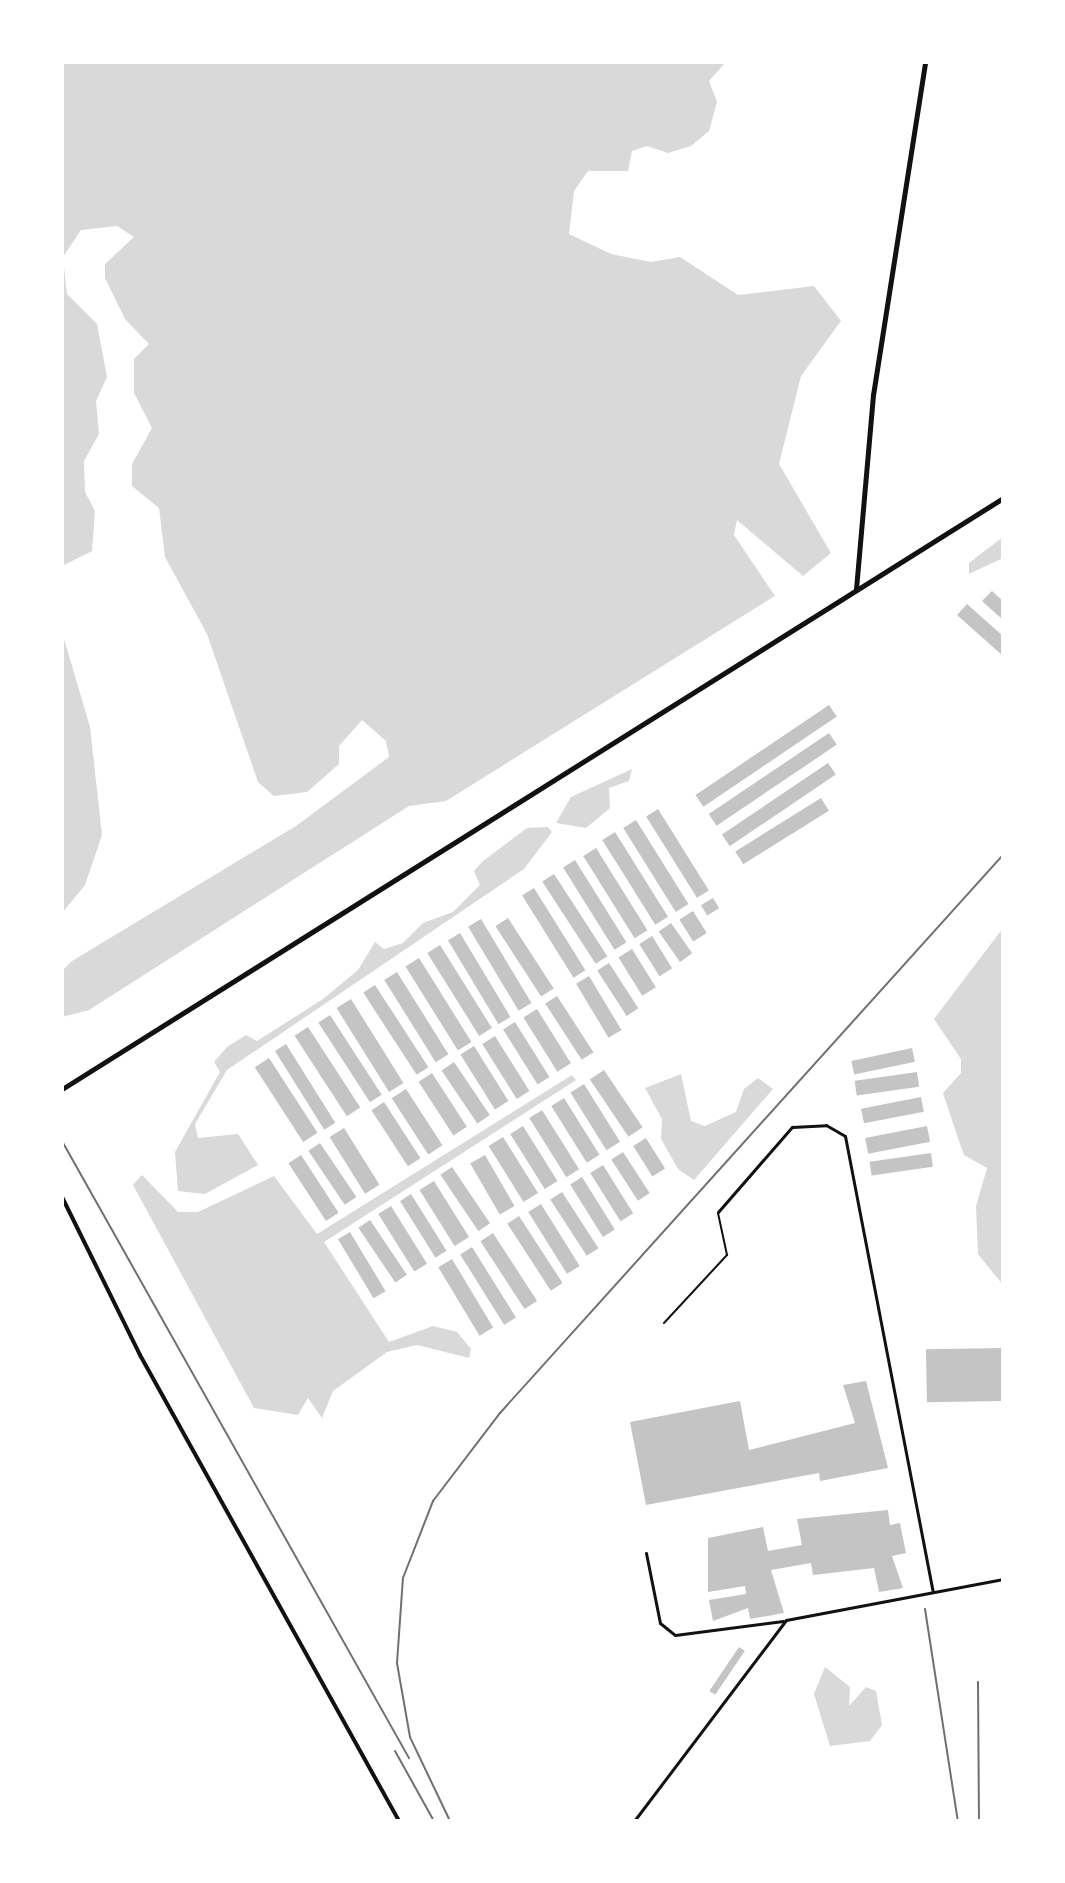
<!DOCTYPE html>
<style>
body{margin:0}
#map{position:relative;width:1065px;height:1883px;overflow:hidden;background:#fff;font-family:"Exo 2",sans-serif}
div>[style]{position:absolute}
.water>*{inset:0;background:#d9d9d9}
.building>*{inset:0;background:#c4c4c4;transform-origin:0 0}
.service>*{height:2px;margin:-1px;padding:0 1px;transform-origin:1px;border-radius:1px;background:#111}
.minor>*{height:3px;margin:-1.5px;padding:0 1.5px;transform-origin:1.5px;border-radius:1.5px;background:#111}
.tertiary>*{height:4px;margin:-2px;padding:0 2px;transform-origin:2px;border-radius:2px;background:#111}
.secondary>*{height:5px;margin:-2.5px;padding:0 2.5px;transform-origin:2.5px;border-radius:2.5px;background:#111}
.rail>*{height:2px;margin:-1px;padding:0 1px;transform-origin:1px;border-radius:1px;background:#707070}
span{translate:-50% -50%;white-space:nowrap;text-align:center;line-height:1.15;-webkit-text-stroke:6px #fff;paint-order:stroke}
.frame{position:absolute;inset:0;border:64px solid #fff;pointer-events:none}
</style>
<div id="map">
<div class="water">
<div style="clip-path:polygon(62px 62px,751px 62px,725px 63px,709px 81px,717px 102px,709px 131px,691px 146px,668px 153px,647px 146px,632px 151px,628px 171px,588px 171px,574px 191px,569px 234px,611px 254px,651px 262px,680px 257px,738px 295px,814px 286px,841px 321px,801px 376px,779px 464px,831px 553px,803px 576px,737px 520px,734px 535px,775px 596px,446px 801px,409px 806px,89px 1010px,62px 1017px,62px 971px,72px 961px,296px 826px,389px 757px,386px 741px,362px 720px,339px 746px,339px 764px,307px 792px,274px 796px,258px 782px,207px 634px,165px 557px,159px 508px,132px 486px,132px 464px,152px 428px,134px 393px,134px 359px,149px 344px,125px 319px,105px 278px,105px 264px,134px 237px,117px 226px,81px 230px,63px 257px,67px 294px,97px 324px,107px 377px,96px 401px,99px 434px,84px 461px,85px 492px,95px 511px,92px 551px,62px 566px)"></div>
<div style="clip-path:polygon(1003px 537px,1003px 558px,969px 574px,969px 563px)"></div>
<div style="clip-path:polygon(62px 632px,90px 727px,102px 835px,85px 885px,62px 913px)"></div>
<div style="clip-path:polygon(632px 769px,629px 781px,609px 788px,610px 808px,586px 828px,556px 823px,571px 797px)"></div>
<div style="clip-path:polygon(548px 827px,552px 832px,524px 869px,227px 1070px,195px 1124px,198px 1138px,238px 1134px,258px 1165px,205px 1194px,178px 1191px,175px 1152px,220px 1072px,214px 1062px,227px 1047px,246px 1035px,257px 1041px,323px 999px,358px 970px,375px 942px,384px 949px,403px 943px,423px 923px,453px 912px,480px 885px,474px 871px,483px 861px,527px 828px)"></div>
<div style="clip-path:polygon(1003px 928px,1003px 1285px,978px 1254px,976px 1206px,987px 1168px,964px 1155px,959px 1141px,943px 1093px,961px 1073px,961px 1059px,934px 1019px)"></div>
<div style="clip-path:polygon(681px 1074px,691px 1121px,705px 1126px,736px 1112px,744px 1089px,758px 1078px,773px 1089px,694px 1180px,678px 1169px,661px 1139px,662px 1119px,645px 1088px)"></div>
<div style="clip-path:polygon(572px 1075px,576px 1080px,324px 1242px,389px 1342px,433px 1326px,457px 1332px,471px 1349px,469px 1358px,417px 1345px,387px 1352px,333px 1391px,322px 1418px,308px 1398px,298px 1415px,254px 1408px,133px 1185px,142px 1175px,178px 1212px,198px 1212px,274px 1176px,317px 1234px)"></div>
<div style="clip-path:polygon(825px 1667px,850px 1687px,849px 1706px,866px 1687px,876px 1691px,882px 1725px,870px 1741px,830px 1746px,814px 1694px)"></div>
</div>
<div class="building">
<div style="clip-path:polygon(992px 591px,1003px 601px,1003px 620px,982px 601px)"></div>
<div style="clip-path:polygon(967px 604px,1003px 636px,1003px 656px,957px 615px)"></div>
<div style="left:829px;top:705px;width:14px;height:161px;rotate:56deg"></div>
<div style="left:829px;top:733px;width:14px;height:145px;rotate:56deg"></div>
<div style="left:828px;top:763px;width:14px;height:128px;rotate:56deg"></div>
<div style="left:821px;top:798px;width:15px;height:101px;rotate:58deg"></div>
<div style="left:658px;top:809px;width:96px;height:14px;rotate:58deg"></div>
<div style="left:636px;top:820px;width:99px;height:15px;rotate:58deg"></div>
<div style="left:615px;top:832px;width:100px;height:15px;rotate:58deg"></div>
<div style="left:596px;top:848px;width:97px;height:15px;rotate:58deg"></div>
<div style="left:575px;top:860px;width:97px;height:14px;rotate:58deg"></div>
<div style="left:554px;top:874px;width:98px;height:14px;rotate:57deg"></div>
<div style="left:534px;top:888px;width:97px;height:14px;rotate:58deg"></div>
<div style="left:713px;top:898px;width:12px;height:14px;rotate:59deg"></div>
<div style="left:693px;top:911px;width:26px;height:16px;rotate:58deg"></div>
<div style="left:508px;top:918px;width:84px;height:15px;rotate:57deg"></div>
<div style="left:481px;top:919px;width:98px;height:15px;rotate:59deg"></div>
<div style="left:671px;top:923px;width:37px;height:15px;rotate:55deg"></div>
<div style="left:460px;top:933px;width:98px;height:14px;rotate:59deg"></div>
<div style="left:652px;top:936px;width:38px;height:15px;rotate:58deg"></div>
<div style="left:440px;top:945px;width:98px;height:15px;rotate:58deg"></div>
<div style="left:632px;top:949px;width:45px;height:16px;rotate:58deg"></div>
<div style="left:419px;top:958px;width:99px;height:16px;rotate:58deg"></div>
<div style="left:609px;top:963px;width:54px;height:14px;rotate:57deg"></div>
<div style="left:397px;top:972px;width:97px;height:15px;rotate:58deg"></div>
<div style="left:589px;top:976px;width:63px;height:15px;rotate:59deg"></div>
<div style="left:375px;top:985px;width:98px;height:14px;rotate:57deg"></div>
<div style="left:557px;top:996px;width:67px;height:14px;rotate:57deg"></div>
<div style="left:351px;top:999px;width:99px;height:17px;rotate:58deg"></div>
<div style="left:537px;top:1009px;width:64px;height:16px;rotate:58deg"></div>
<div style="left:330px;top:1015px;width:95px;height:14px;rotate:57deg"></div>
<div style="left:515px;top:1022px;width:65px;height:14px;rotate:58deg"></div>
<div style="left:308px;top:1027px;width:96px;height:16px;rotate:57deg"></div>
<div style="left:495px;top:1036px;width:65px;height:15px;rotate:58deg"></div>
<div style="left:286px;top:1044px;width:93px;height:13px;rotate:58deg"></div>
<div style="left:474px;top:1046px;width:65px;height:16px;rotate:58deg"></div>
<div style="left:912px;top:1048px;width:14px;height:62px;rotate:78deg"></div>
<div style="left:269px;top:1058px;width:89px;height:17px;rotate:57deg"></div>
<div style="left:454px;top:1062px;width:64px;height:15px;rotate:56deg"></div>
<div style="left:604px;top:1070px;width:69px;height:17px;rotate:56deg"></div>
<div style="left:917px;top:1072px;width:15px;height:63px;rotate:82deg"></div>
<div style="left:432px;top:1073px;width:64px;height:16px;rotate:57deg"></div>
<div style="left:584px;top:1084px;width:68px;height:16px;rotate:58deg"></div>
<div style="left:406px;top:1089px;width:67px;height:17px;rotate:57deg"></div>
<div style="left:921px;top:1097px;width:15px;height:61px;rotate:79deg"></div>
<div style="left:564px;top:1098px;width:67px;height:15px;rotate:58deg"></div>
<div style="left:384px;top:1102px;width:67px;height:15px;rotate:57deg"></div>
<div style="left:542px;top:1110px;width:70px;height:15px;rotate:58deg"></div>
<div style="left:523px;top:1126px;width:65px;height:15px;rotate:58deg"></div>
<div style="left:927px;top:1126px;width:16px;height:63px;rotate:79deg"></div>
<div style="left:344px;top:1128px;width:67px;height:17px;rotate:58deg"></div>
<div style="left:503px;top:1137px;width:66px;height:17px;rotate:58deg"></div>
<div style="left:646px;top:1138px;width:36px;height:15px;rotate:58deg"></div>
<div style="left:320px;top:1143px;width:65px;height:14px;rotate:56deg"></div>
<div style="left:623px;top:1152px;width:49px;height:14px;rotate:57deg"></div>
<div style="left:931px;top:1153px;width:14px;height:62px;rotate:82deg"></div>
<div style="left:301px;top:1155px;width:69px;height:15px;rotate:57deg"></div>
<div style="left:485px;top:1155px;width:59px;height:17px;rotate:60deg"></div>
<div style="left:603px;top:1165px;width:57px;height:15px;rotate:58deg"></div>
<div style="left:452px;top:1167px;width:68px;height:14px;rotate:56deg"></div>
<div style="left:582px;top:1177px;width:62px;height:14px;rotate:58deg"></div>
<div style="left:434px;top:1181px;width:66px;height:17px;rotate:58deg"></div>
<div style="left:562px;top:1192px;width:67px;height:14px;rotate:57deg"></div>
<div style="left:411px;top:1194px;width:67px;height:13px;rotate:58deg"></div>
<div style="left:541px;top:1204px;width:73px;height:15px;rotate:58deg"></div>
<div style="left:391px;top:1206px;width:68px;height:15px;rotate:58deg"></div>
<div style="left:519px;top:1216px;width:80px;height:14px;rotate:57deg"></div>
<div style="left:370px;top:1220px;width:66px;height:14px;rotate:56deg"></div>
<div style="left:350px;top:1232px;width:69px;height:14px;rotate:59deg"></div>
<div style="left:493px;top:1233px;width:81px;height:15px;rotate:57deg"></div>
<div style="left:472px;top:1247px;width:83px;height:14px;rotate:58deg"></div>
<div style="left:452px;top:1259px;width:80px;height:16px;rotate:59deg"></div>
<div style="left:1002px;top:1348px;width:53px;height:76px;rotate:89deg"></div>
<div style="clip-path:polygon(866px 1381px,888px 1468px,820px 1481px,819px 1473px,646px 1505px,630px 1422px,740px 1401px,749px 1450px,855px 1423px,843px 1385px)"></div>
<div style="clip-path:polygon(888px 1510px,890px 1525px,900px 1523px,906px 1553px,892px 1556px,903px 1588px,879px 1592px,874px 1568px,813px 1575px,811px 1563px,771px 1570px,784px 1613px,750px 1619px,748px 1608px,713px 1621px,709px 1600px,746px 1594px,745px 1586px,708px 1592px,708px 1538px,763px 1527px,768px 1551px,802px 1545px,797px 1519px)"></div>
<div style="left:739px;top:1647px;width:7px;height:53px;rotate:34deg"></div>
</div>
<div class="service">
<div style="left:664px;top:1323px;width:93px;rotate:-47.2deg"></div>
<div style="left:727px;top:1255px;width:43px;rotate:-102.1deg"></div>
</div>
<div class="minor">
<div style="left:718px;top:1212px;width:113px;rotate:-49deg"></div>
<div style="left:792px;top:1127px;width:34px;rotate:-3deg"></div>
<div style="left:826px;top:1125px;width:22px;rotate:30deg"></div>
<div style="left:845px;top:1136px;width:464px;rotate:79.1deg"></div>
<div style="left:646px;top:1553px;width:71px;rotate:78.7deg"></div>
<div style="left:660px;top:1623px;width:19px;rotate:39deg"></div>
<div style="left:675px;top:1635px;width:109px;rotate:-7.4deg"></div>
<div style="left:634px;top:1821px;width:252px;rotate:-52.9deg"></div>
<div style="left:786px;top:1620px;width:221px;rotate:-10.7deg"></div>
</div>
<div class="tertiary">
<div style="left:62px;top:1197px;width:176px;rotate:63.7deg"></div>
<div style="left:140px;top:1355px;width:533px;rotate:60.93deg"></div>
</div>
<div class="secondary">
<div style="left:856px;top:589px;width:195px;rotate:-85deg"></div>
<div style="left:873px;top:395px;width:337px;rotate:-81.1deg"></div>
<div style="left:62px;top:1089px;width:1111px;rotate:-32.13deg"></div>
</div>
<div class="rail">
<div style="left:62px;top:1141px;width:708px;rotate:60.65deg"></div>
<div style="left:925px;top:1609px;width:215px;rotate:81.2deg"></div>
<div style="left:978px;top:1682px;width:139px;rotate:89.6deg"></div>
<div style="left:395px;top:1751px;width:80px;rotate:60.9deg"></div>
<div style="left:450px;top:1821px;width:93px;rotate:-115.5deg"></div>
<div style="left:410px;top:1737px;width:75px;rotate:-100deg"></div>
<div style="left:397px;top:1663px;width:85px;rotate:-86deg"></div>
<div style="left:403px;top:1578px;width:83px;rotate:-68.7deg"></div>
<div style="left:433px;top:1501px;width:111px;rotate:-52.7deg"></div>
<div style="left:500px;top:1413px;width:751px;rotate:-47.97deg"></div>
</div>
<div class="frame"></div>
</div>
